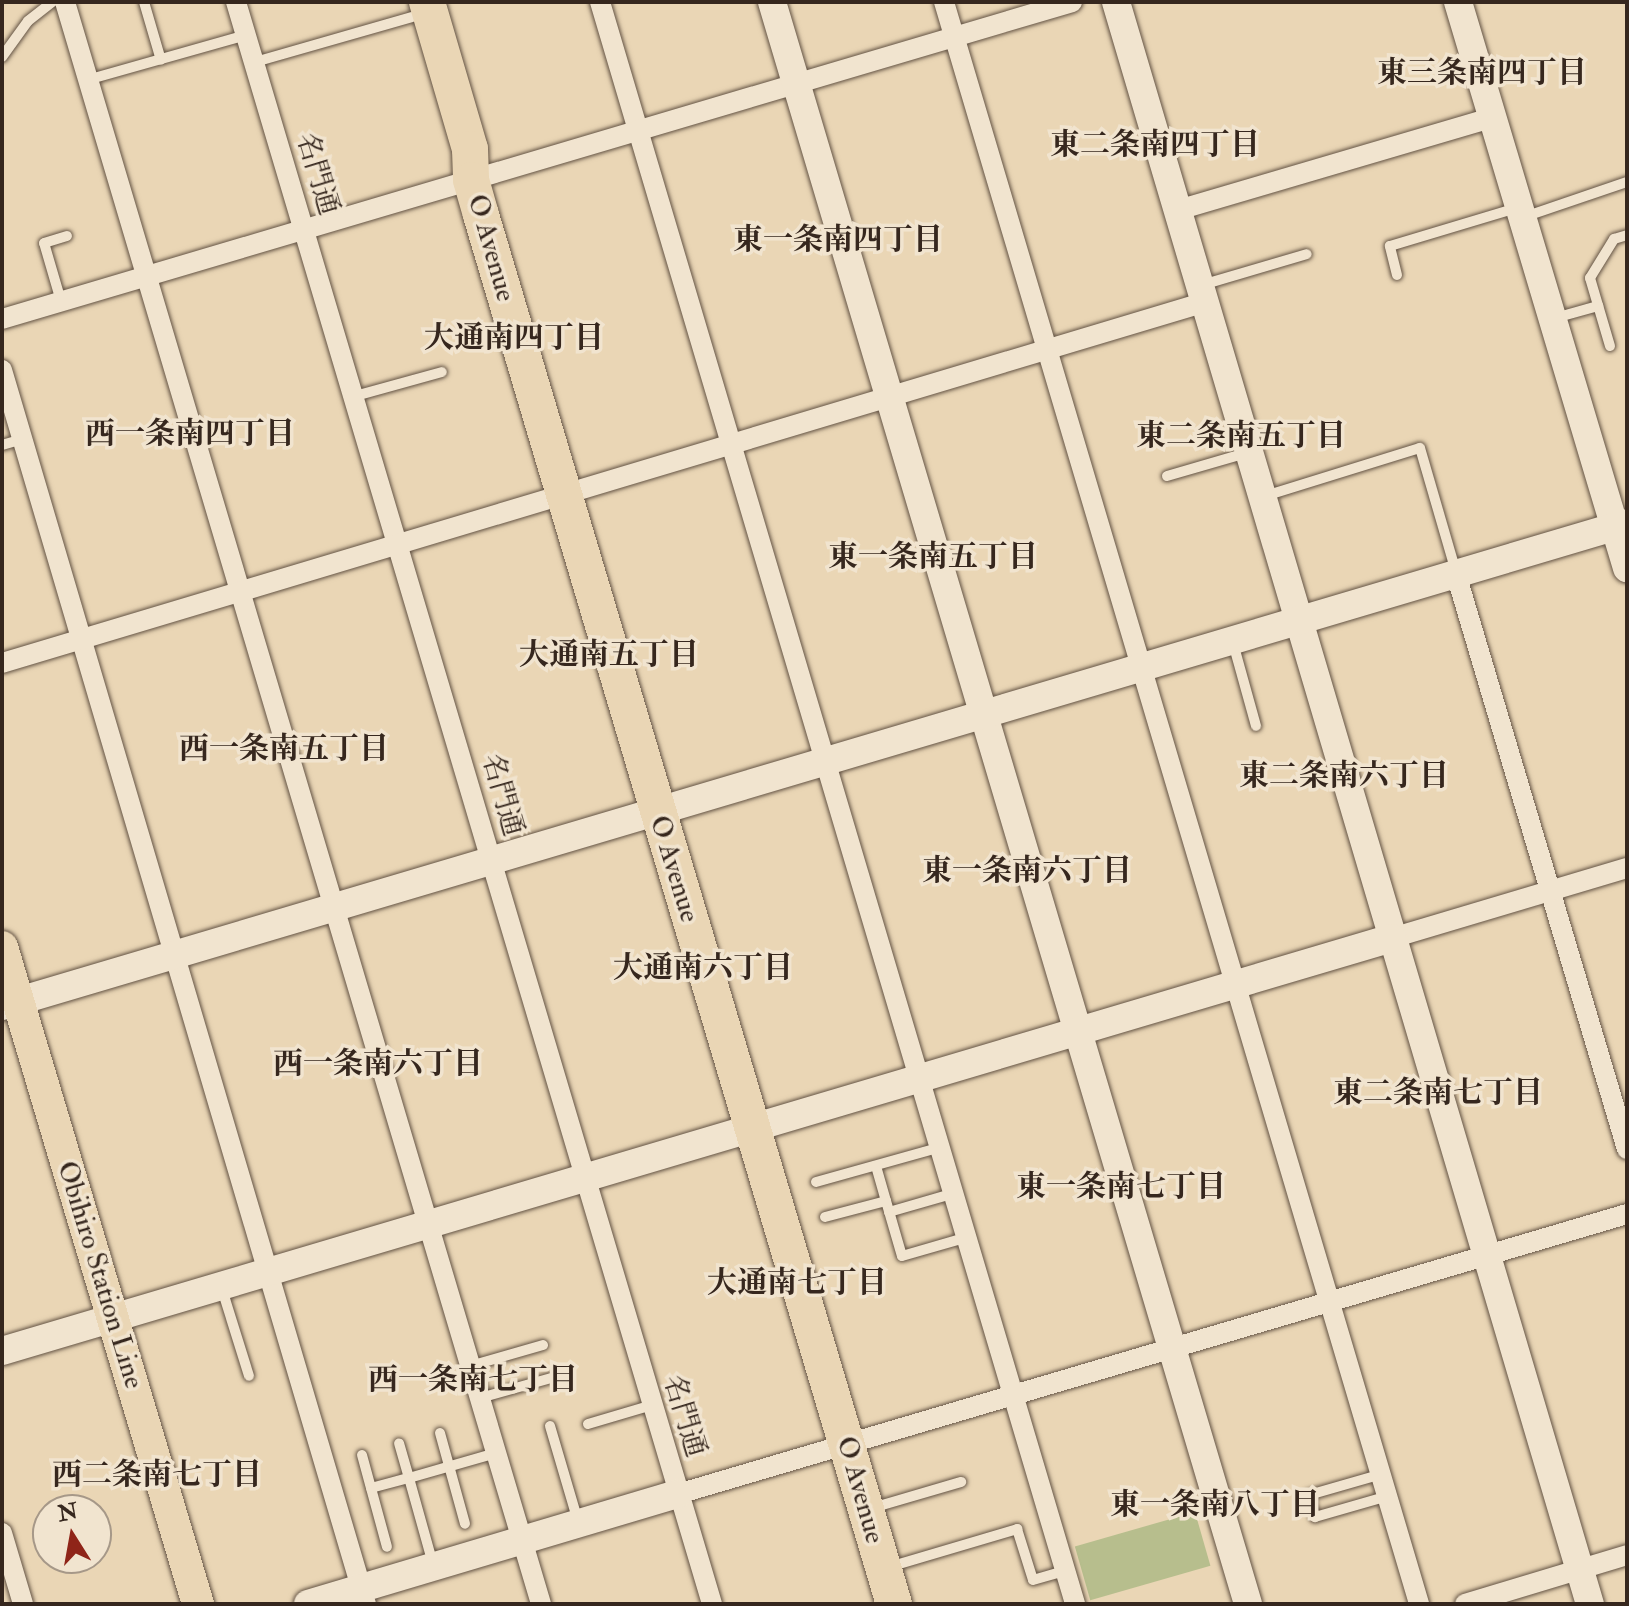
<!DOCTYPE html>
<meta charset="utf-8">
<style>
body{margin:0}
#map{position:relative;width:1629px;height:1606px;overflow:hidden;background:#ead6b5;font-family:"IM FELL Double Pica","Noto Serif JP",serif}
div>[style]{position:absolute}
.green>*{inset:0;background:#b7be8d;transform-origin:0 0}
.roads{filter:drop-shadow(0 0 2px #635344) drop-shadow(0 0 2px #635344)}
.lane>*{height:10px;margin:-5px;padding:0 5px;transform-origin:5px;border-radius:5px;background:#f1e4cf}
.street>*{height:20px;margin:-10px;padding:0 10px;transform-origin:10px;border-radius:10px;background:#f1e4cf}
.secondary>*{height:28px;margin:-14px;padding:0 14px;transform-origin:14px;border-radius:14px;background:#f1e4cf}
.primary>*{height:32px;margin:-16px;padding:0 16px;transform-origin:16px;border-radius:16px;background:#ead6b5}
.highway>*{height:36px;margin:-18px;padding:0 18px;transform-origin:18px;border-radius:18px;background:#ead6b5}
span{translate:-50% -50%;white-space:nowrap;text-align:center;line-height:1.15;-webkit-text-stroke:7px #f1e4cf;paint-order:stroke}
.street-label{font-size:28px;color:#36271e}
.neighbourhood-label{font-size:30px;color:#36271e;font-weight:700}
.frame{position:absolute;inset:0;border:4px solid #36271e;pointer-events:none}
.north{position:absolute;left:32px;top:1494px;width:80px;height:80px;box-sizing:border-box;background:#f1e4cf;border:2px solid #a69888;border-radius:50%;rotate:349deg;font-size:22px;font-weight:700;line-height:32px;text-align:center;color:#36271e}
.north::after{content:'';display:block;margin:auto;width:28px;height:36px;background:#8f2418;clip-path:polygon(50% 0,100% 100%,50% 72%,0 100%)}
</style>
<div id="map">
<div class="green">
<div style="left:1195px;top:1512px;width:56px;height:125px;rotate:74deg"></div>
</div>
<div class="roads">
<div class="lane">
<div style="left:144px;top:2px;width:60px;rotate:73.7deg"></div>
<div style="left:2px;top:57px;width:44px;rotate:-54.2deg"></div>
<div style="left:28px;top:21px;width:31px;rotate:-38deg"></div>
<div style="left:255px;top:62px;width:163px;rotate:-16deg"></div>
<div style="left:87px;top:80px;width:165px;rotate:-15.8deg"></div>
<div style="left:1524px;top:217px;width:109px;rotate:-18.8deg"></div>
<div style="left:1397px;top:275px;width:30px;rotate:-104deg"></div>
<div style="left:1390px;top:246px;width:133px;rotate:-16.7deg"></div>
<div style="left:1202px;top:285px;width:109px;rotate:-16.4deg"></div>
<div style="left:61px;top:301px;width:60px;rotate:-106.3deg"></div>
<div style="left:44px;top:243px;width:24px;rotate:-17deg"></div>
<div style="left:1555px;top:318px;width:45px;rotate:-15.6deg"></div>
<div style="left:1610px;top:346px;width:71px;rotate:-106.4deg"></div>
<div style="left:1590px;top:278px;width:46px;rotate:-58.4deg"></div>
<div style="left:1614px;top:239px;width:14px;rotate:-17deg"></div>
<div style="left:355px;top:396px;width:90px;rotate:-15.4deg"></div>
<div style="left:2px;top:445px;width:22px;rotate:-16deg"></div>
<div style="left:1167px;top:476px;width:82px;rotate:-16.2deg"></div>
<div style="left:1265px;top:496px;width:162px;rotate:-17.2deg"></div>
<div style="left:1420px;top:448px;width:129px;rotate:73.8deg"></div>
<div style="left:1233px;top:643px;width:86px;rotate:74.5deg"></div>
<div style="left:816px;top:1182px;width:130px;rotate:-15.6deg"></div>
<div style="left:886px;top:1201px;width:57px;rotate:73.8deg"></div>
<div style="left:902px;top:1256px;width:69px;rotate:-16.1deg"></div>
<div style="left:889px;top:1212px;width:69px;rotate:-16.1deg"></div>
<div style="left:825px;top:1217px;width:63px;rotate:-14.7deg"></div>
<div style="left:886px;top:1201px;width:36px;rotate:-106deg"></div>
<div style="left:221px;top:1286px;width:94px;rotate:72.7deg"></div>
<div style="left:470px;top:1366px;width:76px;rotate:-16deg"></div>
<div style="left:480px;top:1398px;width:74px;rotate:-15.7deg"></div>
<div style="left:588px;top:1424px;width:67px;rotate:-16.5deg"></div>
<div style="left:550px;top:1426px;width:99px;rotate:73.6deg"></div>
<div style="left:440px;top:1433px;width:94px;rotate:74.6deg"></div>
<div style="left:362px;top:1455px;width:95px;rotate:74.8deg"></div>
<div style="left:1382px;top:1474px;width:76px;rotate:164deg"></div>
<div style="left:1309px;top:1495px;width:23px;rotate:75deg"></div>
<div style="left:1315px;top:1517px;width:76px;rotate:-16deg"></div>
<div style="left:371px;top:1488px;width:39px;rotate:-15deg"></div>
<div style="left:409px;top:1478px;width:36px;rotate:-106deg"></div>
<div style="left:872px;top:1508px;width:93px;rotate:-16.3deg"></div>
<div style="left:433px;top:1564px;width:89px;rotate:-105.6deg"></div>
<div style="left:409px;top:1478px;width:91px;rotate:-16deg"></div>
<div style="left:889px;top:1567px;width:134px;rotate:-16.5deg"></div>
<div style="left:1017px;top:1529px;width:53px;rotate:72.6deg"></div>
<div style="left:1033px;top:1580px;width:33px;rotate:-16deg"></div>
</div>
<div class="street">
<div style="left:65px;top:2px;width:1671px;rotate:73.45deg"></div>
<div style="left:236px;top:2px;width:1671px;rotate:73.45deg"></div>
<div style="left:600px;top:2px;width:1671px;rotate:73.48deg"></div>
<div style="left:944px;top:2px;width:1671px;rotate:73.48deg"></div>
<div style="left:1178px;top:210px;width:328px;rotate:-16.4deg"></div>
<div style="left:2px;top:319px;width:1116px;rotate:-16.5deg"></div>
<div style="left:2px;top:370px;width:1287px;rotate:73.57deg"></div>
<div style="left:1456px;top:574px;width:600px;rotate:73.44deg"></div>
<div style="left:2px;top:663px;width:1256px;rotate:-16.7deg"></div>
<div style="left:1392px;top:938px;width:245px;rotate:-16.6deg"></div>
<div style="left:678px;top:1494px;width:989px;rotate:-16.44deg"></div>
<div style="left:2px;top:1533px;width:74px;rotate:73.5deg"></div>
<div style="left:1465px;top:1604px;width:169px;rotate:-16.8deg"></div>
</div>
<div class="secondary">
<div style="left:772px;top:2px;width:1671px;rotate:73.45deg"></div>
<div style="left:1116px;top:2px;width:1671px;rotate:73.52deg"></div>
<div style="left:1458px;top:2px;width:591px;rotate:73.38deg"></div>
<div style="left:2px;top:1006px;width:1695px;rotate:-16.55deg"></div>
<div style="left:2px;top:1351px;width:1450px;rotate:-16.55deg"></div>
<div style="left:308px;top:1604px;width:386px;rotate:-16.6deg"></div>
</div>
<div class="primary">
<div style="left:2px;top:947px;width:686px;rotate:73.39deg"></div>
</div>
<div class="highway">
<div style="left:427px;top:2px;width:153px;rotate:73.7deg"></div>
<div style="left:470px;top:149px;width:31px;rotate:88deg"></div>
<div style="left:471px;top:180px;width:36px;rotate:74deg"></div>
<div style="left:481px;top:215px;width:1449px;rotate:73.44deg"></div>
</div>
</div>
<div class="street-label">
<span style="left:317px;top:174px;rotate:73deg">名門通</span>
<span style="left:491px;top:248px;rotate:74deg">O Avenue</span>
<span style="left:502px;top:795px;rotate:74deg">名門通</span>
<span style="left:674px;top:869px;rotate:73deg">O Avenue</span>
<span style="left:100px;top:1275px;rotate:73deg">Obihiro Station Line</span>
<span style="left:684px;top:1416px;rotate:73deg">名門通</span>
<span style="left:860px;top:1490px;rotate:74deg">O Avenue</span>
</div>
<div class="neighbourhood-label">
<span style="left:1482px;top:73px">東三条南四丁目</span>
<span style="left:1155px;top:145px">東二条南四丁目</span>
<span style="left:838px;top:240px">東一条南四丁目</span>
<span style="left:514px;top:338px">大通南四丁目</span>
<span style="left:190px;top:434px">西一条南四丁目</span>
<span style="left:1241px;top:436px">東二条南五丁目</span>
<span style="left:933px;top:557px">東一条南五丁目</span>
<span style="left:609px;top:655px">大通南五丁目</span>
<span style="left:284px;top:749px">西一条南五丁目</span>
<span style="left:1344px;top:776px">東二条南六丁目</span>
<span style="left:1027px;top:871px">東一条南六丁目</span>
<span style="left:703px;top:968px">大通南六丁目</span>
<span style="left:378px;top:1064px">西一条南六丁目</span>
<span style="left:1438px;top:1093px">東二条南七丁目</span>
<span style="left:1121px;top:1187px">東一条南七丁目</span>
<span style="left:797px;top:1283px">大通南七丁目</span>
<span style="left:473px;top:1380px">西一条南七丁目</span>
<span style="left:157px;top:1475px">西二条南七丁目</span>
<span style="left:1215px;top:1505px">東一条南八丁目</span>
</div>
<div class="frame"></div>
<div class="north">N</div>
</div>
